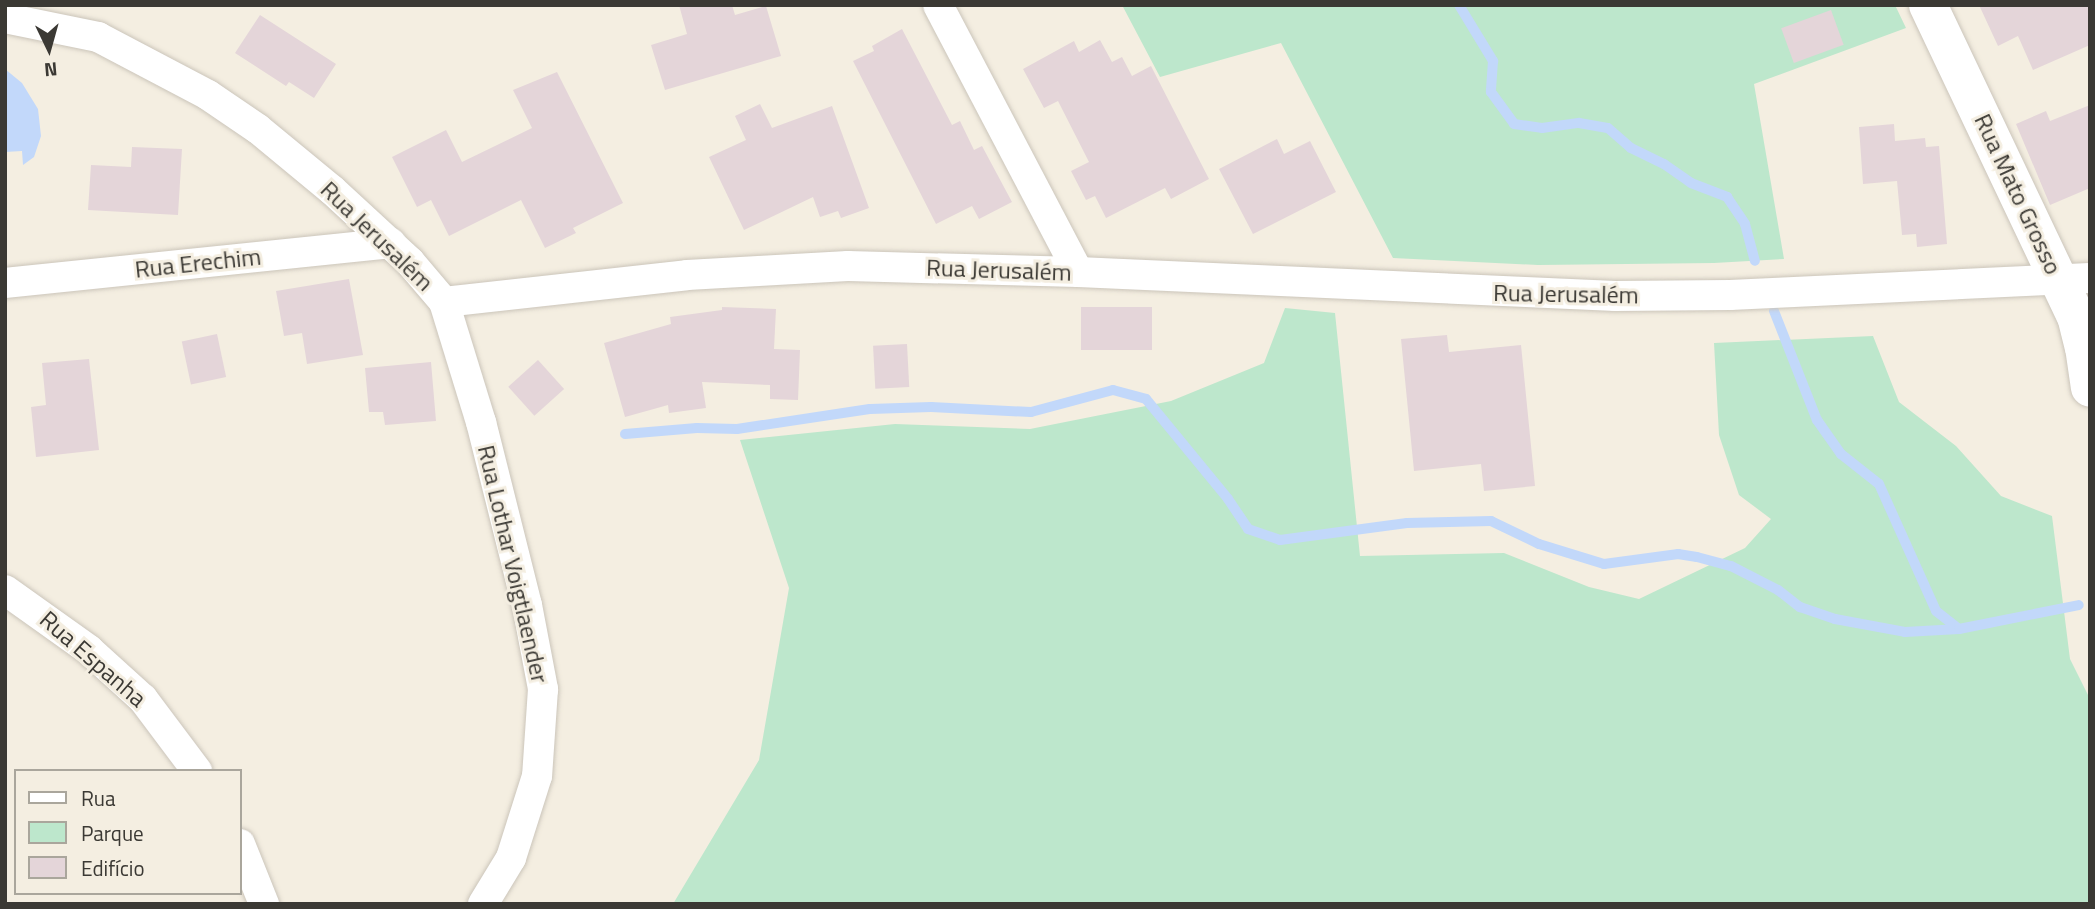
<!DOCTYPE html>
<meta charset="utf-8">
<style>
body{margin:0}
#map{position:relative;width:2095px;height:909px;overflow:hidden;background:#f4eee1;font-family:"Titillium Web",sans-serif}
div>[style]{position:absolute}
.green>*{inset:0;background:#bde7cc}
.water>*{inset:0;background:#c2d8fa}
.stream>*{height:10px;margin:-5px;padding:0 5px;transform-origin:5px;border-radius:5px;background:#c2d8fa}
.building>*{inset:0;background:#e4d5d9;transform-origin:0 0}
.roads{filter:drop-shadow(0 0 2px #cbc5ba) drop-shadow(0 0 2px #cbc5ba)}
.minor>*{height:30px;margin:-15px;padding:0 15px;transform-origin:15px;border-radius:15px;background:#fff}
.tertiary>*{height:38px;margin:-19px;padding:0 19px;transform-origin:19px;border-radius:19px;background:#fff}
span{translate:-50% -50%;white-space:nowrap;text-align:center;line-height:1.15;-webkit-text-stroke:6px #f4eee1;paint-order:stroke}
.street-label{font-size:24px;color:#3b3934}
.frame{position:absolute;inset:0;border:7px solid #3b3934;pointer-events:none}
.legend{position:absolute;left:14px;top:769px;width:228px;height:126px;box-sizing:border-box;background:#f4eee1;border:2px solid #aaa69c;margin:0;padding:9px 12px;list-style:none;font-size:21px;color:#3b3934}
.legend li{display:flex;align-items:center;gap:14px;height:35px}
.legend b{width:35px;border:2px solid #aaa69c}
.north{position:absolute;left:14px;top:14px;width:70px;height:70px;-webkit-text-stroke:5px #f4eee1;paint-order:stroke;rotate:175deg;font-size:19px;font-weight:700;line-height:28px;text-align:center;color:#3b3934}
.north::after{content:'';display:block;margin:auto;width:24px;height:32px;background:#3b3934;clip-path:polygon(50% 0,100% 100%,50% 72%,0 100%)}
</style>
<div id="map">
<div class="green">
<div style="clip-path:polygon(1122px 5px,1895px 5px,1906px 28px,1754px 84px,1784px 259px,1714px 263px,1538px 265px,1393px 258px,1281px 43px,1160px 77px)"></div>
<div style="clip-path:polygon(1285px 308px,1335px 313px,1360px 556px,1504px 553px,1589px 587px,1639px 599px,1745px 548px,1771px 519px,1739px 495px,1719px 435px,1714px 343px,1873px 336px,1899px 402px,1956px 446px,2001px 496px,2052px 516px,2070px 659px,2090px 699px,2090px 904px,673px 904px,759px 760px,789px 588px,740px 440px,895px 424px,1030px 429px,1171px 401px,1264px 363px)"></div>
</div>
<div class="water">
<div style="clip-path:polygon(5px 69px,22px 83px,38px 109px,41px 136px,34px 157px,23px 165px,22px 151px,5px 152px)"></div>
</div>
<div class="stream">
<div style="left:1459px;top:5px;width:66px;rotate:58.7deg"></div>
<div style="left:1493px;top:61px;width:31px;rotate:94deg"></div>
<div style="left:1491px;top:92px;width:39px;rotate:54deg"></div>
<div style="left:1514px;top:124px;width:28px;rotate:8deg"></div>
<div style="left:1542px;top:128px;width:37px;rotate:-8deg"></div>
<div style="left:1579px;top:123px;width:29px;rotate:10deg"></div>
<div style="left:1608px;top:128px;width:30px;rotate:41deg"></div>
<div style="left:1631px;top:148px;width:37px;rotate:26deg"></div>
<div style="left:1664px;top:164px;width:33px;rotate:35deg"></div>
<div style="left:1691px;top:183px;width:39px;rotate:21deg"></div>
<div style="left:1727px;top:197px;width:32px;rotate:56deg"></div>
<div style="left:1745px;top:224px;width:38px;rotate:75deg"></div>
<div style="left:1774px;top:311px;width:117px;rotate:68.5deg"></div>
<div style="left:1817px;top:420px;width:42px;rotate:54.8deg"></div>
<div style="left:1841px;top:454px;width:48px;rotate:38.3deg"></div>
<div style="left:1879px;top:484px;width:139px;rotate:65.8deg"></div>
<div style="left:1936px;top:611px;width:29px;rotate:38deg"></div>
<div style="left:625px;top:434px;width:72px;rotate:-4.8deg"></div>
<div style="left:697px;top:428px;width:40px;rotate:1.4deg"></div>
<div style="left:737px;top:429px;width:134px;rotate:-8.6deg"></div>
<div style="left:870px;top:409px;width:61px;rotate:-1.9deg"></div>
<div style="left:931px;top:407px;width:100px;rotate:2.9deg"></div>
<div style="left:1031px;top:412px;width:85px;rotate:-15deg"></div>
<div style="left:1113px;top:390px;width:34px;rotate:15deg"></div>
<div style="left:1146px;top:399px;width:129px;rotate:50.6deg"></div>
<div style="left:1228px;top:499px;width:36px;rotate:56deg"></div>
<div style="left:1248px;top:529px;width:34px;rotate:19deg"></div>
<div style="left:1280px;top:540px;width:128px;rotate:-7.6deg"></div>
<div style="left:1407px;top:523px;width:84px;rotate:-1.4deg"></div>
<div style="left:1491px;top:521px;width:53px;rotate:25.6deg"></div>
<div style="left:1539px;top:544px;width:68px;rotate:17.1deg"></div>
<div style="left:1604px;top:564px;width:75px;rotate:-7.7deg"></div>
<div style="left:1678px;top:554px;width:19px;rotate:9deg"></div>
<div style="left:1697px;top:557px;width:35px;rotate:15deg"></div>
<div style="left:1731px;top:566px;width:53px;rotate:27.1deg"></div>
<div style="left:1778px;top:590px;width:28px;rotate:38deg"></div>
<div style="left:1800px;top:607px;width:37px;rotate:19deg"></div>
<div style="left:1835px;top:619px;width:71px;rotate:10.5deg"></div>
<div style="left:1905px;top:632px;width:54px;rotate:-3.2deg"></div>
<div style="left:1959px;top:629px;width:122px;rotate:-11.3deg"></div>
</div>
<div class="building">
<div style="clip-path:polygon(679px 5px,732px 5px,735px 15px,766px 6px,781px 56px,665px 90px,651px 45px,687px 34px)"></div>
<div style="clip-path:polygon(1979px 5px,2090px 5px,2090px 45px,2033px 70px,2018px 36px,1998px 46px)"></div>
<div style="left:1831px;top:10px;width:37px;height:53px;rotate:70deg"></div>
<div style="clip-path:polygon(260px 15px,336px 64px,314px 98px,289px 82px,286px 86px,235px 53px)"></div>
<div style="clip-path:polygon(902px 29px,952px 125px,960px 121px,974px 150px,982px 146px,1012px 202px,979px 219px,972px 206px,936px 224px,853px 61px,874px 51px,872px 46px)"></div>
<div style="clip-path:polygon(1100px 40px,1112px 62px,1122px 57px,1132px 76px,1151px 66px,1209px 179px,1171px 199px,1165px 188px,1106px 218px,1095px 196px,1086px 200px,1071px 171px,1089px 162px,1058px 101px,1044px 108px,1023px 69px,1074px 41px,1079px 52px)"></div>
<div style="clip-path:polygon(557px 72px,623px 203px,573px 228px,576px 233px,545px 248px,521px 200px,449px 236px,431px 200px,417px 207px,392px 157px,446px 130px,462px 162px,532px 128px,513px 90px)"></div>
<div style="clip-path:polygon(760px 104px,772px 128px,832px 106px,869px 208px,841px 218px,838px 211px,820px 217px,813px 197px,744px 230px,709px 157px,746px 140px,735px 116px)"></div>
<div style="clip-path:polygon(2090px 105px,2090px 188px,2050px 205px,2016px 124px,2046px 111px,2050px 121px)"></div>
<div style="clip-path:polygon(1894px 124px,1895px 141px,1925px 138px,1926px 147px,1939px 146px,1947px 244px,1917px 247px,1916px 234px,1902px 235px,1897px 181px,1863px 184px,1859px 127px)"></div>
<div style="clip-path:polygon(1277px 139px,1284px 154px,1310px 141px,1336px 192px,1253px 234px,1219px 169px)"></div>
<div style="clip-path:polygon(132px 147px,182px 149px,178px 215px,88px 210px,91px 165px,131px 167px)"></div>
<div style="clip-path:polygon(349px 279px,363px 355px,307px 364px,302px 333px,284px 336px,276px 291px)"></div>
<div style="clip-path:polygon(722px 307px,776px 309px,774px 349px,800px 350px,798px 400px,770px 399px,770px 385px,702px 382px,706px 408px,669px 413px,668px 405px,625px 417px,604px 343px,671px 324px,670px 317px,722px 310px)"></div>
<div style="left:1152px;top:307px;width:43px;height:71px;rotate:90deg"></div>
<div style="left:217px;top:334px;width:44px;height:36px;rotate:78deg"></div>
<div style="clip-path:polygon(1447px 335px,1449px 352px,1521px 345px,1535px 486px,1484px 491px,1481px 464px,1414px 471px,1401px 339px)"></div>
<div style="left:907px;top:344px;width:43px;height:34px;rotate:87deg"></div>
<div style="clip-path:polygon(89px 359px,99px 450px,36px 457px,31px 407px,46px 405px,42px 363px)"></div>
<div style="left:538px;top:360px;width:39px;height:40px;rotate:48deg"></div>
<div style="clip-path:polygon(431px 362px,436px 421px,385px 425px,383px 412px,369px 412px,365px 368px)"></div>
</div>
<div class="roads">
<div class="minor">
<div style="left:938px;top:5px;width:301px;rotate:62.3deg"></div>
<div style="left:5px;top:18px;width:95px;rotate:11.5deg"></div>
<div style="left:98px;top:37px;width:124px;rotate:27.8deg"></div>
<div style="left:208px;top:95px;width:60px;rotate:34.2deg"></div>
<div style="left:258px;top:129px;width:96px;rotate:39.5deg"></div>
<div style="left:332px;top:190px;width:106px;rotate:42.7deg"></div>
<div style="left:410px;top:262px;width:52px;rotate:49.6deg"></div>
<div style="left:444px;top:302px;width:244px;rotate:-6.3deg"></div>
<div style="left:687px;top:275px;width:161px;rotate:-3.2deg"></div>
<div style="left:848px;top:266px;width:230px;rotate:1.5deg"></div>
<div style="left:1078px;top:272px;width:538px;rotate:2.56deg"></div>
<div style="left:1615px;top:296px;width:115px;rotate:-0.5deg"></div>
<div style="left:1730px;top:295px;width:360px;rotate:-2.7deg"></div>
<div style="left:5px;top:283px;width:388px;rotate:-5.9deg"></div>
<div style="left:444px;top:302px;width:126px;rotate:72.9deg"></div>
<div style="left:481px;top:422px;width:189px;rotate:75.9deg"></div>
<div style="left:527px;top:605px;width:86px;rotate:79.2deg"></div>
<div style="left:543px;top:689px;width:87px;rotate:93.9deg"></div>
<div style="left:537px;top:776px;width:86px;rotate:107.6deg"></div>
<div style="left:511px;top:858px;width:54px;rotate:121.3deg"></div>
<div style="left:5px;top:590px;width:103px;rotate:35.5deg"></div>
<div style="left:89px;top:650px;width:73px;rotate:42.2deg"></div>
<div style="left:143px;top:699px;width:90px;rotate:53.1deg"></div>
<div style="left:240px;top:844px;width:65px;rotate:68.2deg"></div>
</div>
<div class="tertiary">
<div style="left:1928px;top:5px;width:344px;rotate:64.6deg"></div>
<div style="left:2076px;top:316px;width:32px;rotate:76deg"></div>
<div style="left:2084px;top:347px;width:41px;rotate:81.7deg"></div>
</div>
</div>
<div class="street-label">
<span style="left:2018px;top:194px;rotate:65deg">Rua Mato Grosso</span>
<span style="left:377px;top:236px;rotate:44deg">Rua Jerusalém</span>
<span style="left:198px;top:263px;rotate:-6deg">Rua Erechim</span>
<span style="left:999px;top:270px;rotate:2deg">Rua Jerusalém</span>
<span style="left:1566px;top:294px;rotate:1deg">Rua Jerusalém</span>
<span style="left:513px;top:564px;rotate:77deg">Rua Lothar Voigtlaender</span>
<span style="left:93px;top:659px;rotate:41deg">Rua Espanha</span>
</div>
<div class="frame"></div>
<ul class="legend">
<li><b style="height:9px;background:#fff"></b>Rua</li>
<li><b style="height:19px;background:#bde7cc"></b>Parque</li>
<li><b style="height:19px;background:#e4d5d9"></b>Edifício</li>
</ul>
<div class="north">N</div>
</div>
